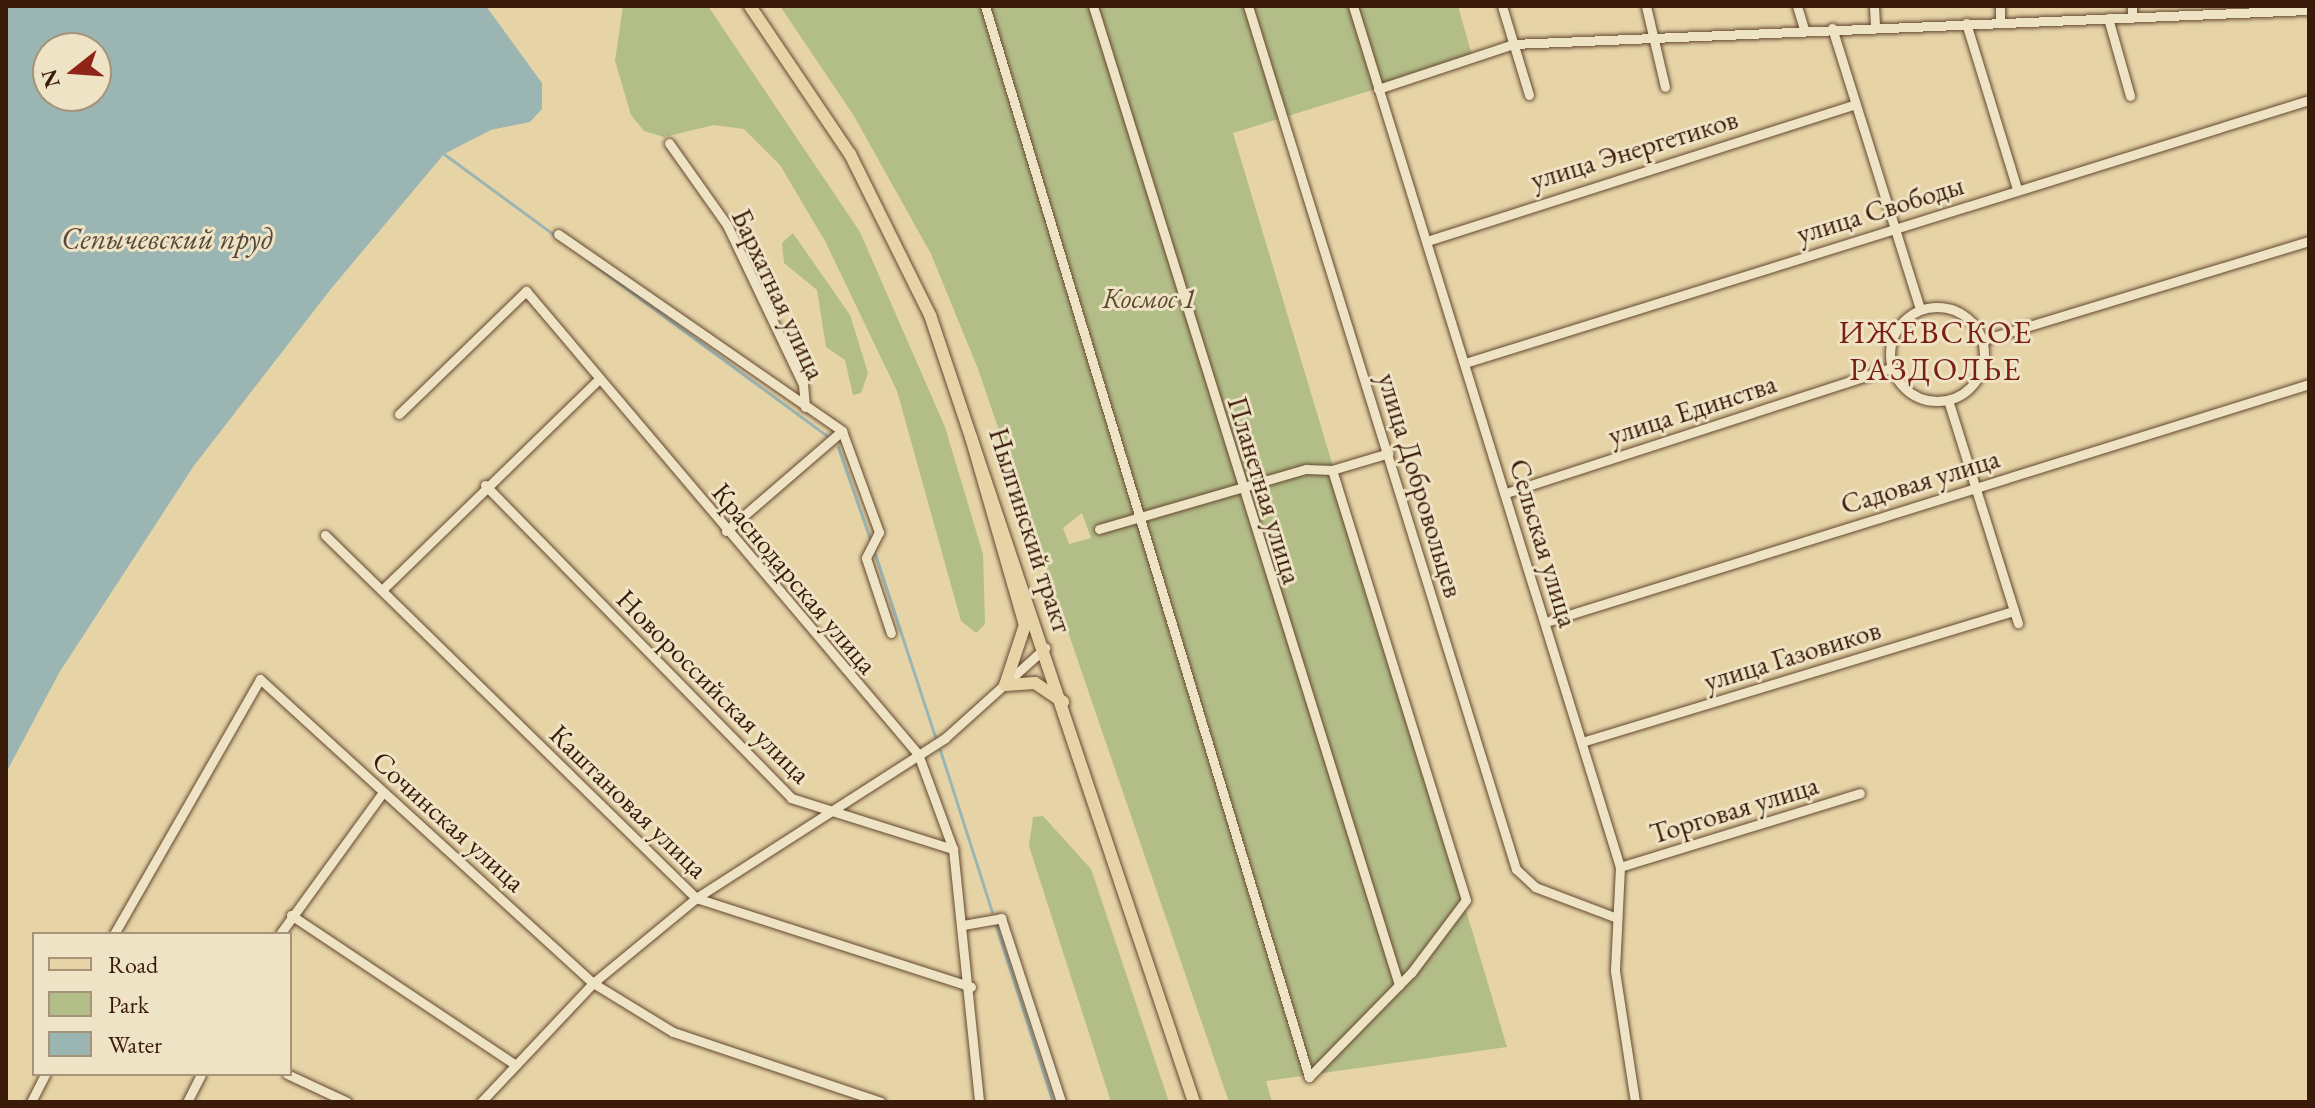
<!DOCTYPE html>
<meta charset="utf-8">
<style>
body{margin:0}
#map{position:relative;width:2315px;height:1108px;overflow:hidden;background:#e6d4a7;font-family:"EB Garamond",serif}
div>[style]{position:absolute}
.green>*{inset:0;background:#b3bd88}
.water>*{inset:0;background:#9bb5b3}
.stream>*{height:3px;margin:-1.5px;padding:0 1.5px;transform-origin:1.5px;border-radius:1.5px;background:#9bb5b3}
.roads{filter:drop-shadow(0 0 2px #654830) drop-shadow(0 0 2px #654830)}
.minor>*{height:9px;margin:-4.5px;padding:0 4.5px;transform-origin:4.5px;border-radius:4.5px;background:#efe3c6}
.minor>.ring{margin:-4.5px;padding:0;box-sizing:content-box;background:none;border:9px solid #efe3c6;border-radius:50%}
.major>*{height:12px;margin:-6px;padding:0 6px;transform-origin:6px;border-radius:6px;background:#e6d4a7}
span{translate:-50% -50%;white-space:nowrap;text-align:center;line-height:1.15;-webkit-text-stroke:6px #efe3c6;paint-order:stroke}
.street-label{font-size:28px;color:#3a1a09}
.park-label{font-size:28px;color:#5e4b2f;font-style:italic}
.water-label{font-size:30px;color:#57483c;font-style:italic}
.quarter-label{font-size:32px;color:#7a1f14;letter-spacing:2px}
.frame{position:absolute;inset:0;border:8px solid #3a1a09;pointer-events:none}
.legend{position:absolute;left:32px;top:932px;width:260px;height:144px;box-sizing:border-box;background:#efe3c6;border:2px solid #a7937a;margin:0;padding:10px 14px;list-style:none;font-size:24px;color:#3a1a09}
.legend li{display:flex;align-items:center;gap:16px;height:40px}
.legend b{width:40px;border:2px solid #a7937a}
.north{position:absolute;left:32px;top:32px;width:80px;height:80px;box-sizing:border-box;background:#efe3c6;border:2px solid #a7937a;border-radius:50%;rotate:253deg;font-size:22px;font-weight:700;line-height:32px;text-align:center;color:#3a1a09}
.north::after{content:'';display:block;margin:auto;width:28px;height:36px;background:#8f2418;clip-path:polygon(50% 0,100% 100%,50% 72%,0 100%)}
</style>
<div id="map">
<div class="green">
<div style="clip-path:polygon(623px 6px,708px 6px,860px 232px,945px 427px,983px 554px,985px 624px,976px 633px,961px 621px,897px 391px,825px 241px,780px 165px,744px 129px,714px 125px,664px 137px,644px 131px,631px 115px,615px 61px)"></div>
<div style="clip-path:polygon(evenodd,780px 6px,1458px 6px,1473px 59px,1233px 133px,1507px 1047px,1266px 1081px,1272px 1102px,1229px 1102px,978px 369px,931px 254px,854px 116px,780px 6px,1082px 513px,1091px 538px,1069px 544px,1063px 528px,1082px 513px)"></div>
<div style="clip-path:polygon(793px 233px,850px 315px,868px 373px,861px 393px,853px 395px,845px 360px,826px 347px,817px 290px,784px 263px,782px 243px)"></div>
<div style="clip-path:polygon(1043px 816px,1091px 869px,1169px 1102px,1111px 1102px,1029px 846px,1033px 817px)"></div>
</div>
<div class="water">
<div style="clip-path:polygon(evenodd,6px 6px,486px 6px,542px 83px,542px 109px,530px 122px,491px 130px,444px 154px,330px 290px,193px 467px,59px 673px,6px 773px,6px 6px,48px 48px,96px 48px,96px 96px,48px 96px,48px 48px)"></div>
</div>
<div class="stream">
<div style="left:444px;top:154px;width:140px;rotate:36.3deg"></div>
<div style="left:589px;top:261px;width:295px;rotate:36.3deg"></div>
<div style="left:838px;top:447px;width:97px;rotate:70.8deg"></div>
<div style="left:875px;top:554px;width:193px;rotate:71.8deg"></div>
<div style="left:940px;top:750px;width:170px;rotate:72.2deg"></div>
<div style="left:996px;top:926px;width:185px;rotate:72.1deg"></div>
</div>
<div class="roads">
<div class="minor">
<div style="left:985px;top:6px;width:1119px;rotate:73.17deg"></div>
<div style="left:1309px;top:1077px;width:146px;rotate:-45.6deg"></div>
<div style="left:1411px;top:973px;width:91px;rotate:-53deg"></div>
<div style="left:1466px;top:900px;width:450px;rotate:-107.3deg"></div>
<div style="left:1093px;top:6px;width:1026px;rotate:72.64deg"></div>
<div style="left:1248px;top:6px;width:904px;rotate:72.75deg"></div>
<div style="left:1516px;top:869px;width:26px;rotate:43deg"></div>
<div style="left:1535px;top:887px;width:88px;rotate:20.7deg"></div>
<div style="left:1353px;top:6px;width:901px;rotate:72.77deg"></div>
<div style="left:1620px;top:867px;width:104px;rotate:92.8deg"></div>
<div style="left:1615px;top:971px;width:133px;rotate:81.3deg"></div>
<div style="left:1502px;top:6px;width:93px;rotate:73.1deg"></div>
<div style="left:1646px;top:6px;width:83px;rotate:76.8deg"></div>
<div style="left:1797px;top:6px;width:24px;rotate:73deg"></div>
<div style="left:1874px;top:6px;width:19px;rotate:87deg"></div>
<div style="left:2000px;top:6px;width:16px;rotate:90deg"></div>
<div style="left:2132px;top:6px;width:12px;rotate:90deg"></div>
<div style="left:2108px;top:18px;width:81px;rotate:74.2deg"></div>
<div style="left:1966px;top:23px;width:174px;rotate:72.9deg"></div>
<div style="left:1832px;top:28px;width:294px;rotate:72.6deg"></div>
<div style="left:1378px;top:89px;width:142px;rotate:-18.4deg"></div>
<div style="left:1513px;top:44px;width:797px;rotate:-2.45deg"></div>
<div style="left:669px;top:143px;width:100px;rotate:54.7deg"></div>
<div style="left:727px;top:225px;width:176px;rotate:64.5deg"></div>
<div style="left:803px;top:384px;width:23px;rotate:85deg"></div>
<div style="left:558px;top:234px;width:346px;rotate:34.7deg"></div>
<div style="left:842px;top:431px;width:108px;rotate:69.9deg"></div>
<div style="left:879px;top:532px;width:29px;rotate:117deg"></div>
<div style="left:866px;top:558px;width:79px;rotate:71.6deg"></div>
<div style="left:1427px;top:241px;width:450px;rotate:-17.7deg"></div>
<div class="ring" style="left:1890px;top:307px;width:85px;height:85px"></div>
<div style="left:1983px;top:340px;width:341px;rotate:-16.9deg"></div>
<div style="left:1465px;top:363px;width:884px;rotate:-17.31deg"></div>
<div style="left:1948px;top:400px;width:234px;rotate:72.6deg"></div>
<div style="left:399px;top:414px;width:177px;rotate:-44.1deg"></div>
<div style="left:526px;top:291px;width:607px;rotate:49.75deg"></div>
<div style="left:918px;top:754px;width:101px;rotate:69.8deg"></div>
<div style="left:953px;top:849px;width:254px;rotate:84.1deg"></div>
<div style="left:485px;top:485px;width:438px;rotate:45.6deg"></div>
<div style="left:791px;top:798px;width:170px;rotate:17.5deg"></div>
<div style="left:1506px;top:493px;width:405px;rotate:-18deg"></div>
<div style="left:1099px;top:529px;width:216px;rotate:-16.2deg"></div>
<div style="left:1306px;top:469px;width:26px;rotate:2deg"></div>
<div style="left:1332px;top:470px;width:59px;rotate:-16.6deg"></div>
<div style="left:726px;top:531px;width:153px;rotate:-40.8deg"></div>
<div style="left:325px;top:535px;width:519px;rotate:44.38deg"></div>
<div style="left:696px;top:898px;width:289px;rotate:17.9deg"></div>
<div style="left:382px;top:590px;width:303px;rotate:-44.2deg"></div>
<div style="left:1546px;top:622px;width:799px;rotate:-17.32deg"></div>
<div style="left:1582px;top:742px;width:451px;rotate:-16.9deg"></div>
<div style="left:1620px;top:867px;width:251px;rotate:-17.1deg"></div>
<div style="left:291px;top:915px;width:268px;rotate:33.7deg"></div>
<div style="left:963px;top:925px;width:39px;rotate:-10deg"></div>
<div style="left:1001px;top:918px;width:194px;rotate:71.9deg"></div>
<div style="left:114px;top:934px;width:294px;rotate:-60.2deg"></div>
<div style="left:260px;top:679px;width:451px;rotate:42.4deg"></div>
<div style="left:593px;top:983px;width:94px;rotate:31.5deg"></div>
<div style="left:673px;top:1032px;width:219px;rotate:18.6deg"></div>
<div style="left:280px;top:934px;width:175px;rotate:-54deg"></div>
<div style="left:287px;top:1074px;width:66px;rotate:25deg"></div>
<div style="left:31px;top:1102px;width:31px;rotate:-63deg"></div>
<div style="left:187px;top:1102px;width:31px;rotate:-63deg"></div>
<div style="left:481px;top:1102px;width:163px;rotate:-46.7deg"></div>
<div style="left:593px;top:983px;width:134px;rotate:-39.5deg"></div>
<div style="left:696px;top:898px;width:296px;rotate:-32.7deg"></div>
<div style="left:945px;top:738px;width:135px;rotate:-42deg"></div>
</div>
<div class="major">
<div style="left:750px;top:6px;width:179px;rotate:56deg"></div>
<div style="left:850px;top:154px;width:180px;rotate:63.6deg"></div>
<div style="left:930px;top:315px;width:830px;rotate:71.46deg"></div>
<div style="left:971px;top:437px;width:196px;rotate:74deg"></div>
<div style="left:1025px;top:625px;width:63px;rotate:108.4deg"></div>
<div style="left:1005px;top:685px;width:30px;rotate:-4deg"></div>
<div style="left:1035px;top:683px;width:34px;rotate:34deg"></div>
</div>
</div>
<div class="street-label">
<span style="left:1634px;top:149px;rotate:-17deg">улица Энергетиков</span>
<span style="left:1880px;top:209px;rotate:-17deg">улица Свободы</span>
<span style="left:779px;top:294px;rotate:65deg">Бархатная улица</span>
<span style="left:1692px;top:409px;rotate:-18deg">улица Единства</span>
<span style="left:1920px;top:481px;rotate:-17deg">Садовая улица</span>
<span style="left:1421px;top:485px;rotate:73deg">улица Добровольцев</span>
<span style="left:1265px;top:490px;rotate:73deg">Планетная улица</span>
<span style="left:1031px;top:530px;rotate:72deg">Нылгинский тракт</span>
<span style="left:1544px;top:543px;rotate:73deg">Сельская улица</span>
<span style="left:795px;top:578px;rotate:50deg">Краснодарская улица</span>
<span style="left:1792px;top:655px;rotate:-17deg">улица Газовиков</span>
<span style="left:714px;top:686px;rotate:45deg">Новороссийская улица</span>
<span style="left:629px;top:801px;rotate:44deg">Каштановая улица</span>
<span style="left:1734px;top:809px;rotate:-17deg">Торговая улица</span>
<span style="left:449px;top:821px;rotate:42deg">Сочинская улица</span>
</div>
<div class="park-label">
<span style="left:1149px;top:298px">Космос 1</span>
</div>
<div class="water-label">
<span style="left:167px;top:239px">Сепычевский пруд</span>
</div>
<div class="quarter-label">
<span style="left:1936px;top:351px">ИЖЕВСКОЕ<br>РАЗДОЛЬЕ</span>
</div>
<div class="frame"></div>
<ul class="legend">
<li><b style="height:10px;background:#e6d4a7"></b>Road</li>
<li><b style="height:22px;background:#b3bd88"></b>Park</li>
<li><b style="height:22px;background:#9bb5b3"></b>Water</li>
</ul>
<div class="north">N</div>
</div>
